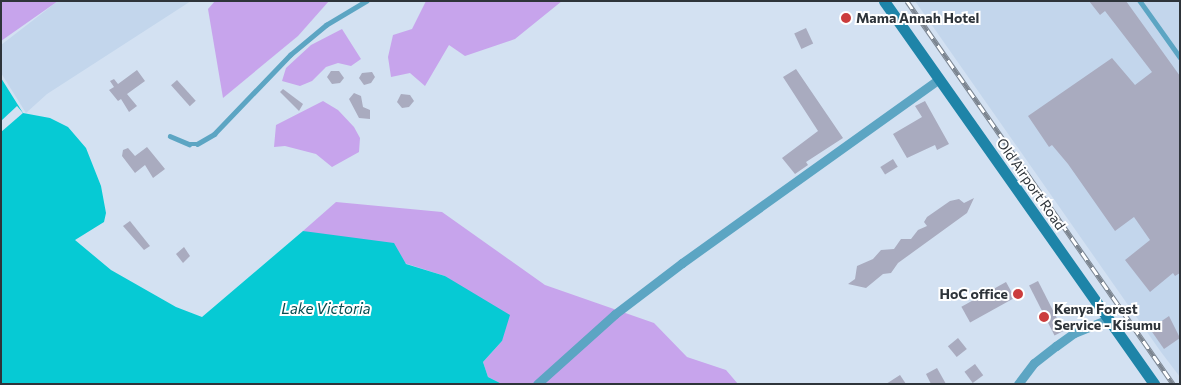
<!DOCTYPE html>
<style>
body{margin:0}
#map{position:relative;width:1181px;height:385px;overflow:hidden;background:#d3e1f2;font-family:Commissioner,sans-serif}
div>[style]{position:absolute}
.built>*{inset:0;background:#c3d6ec}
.green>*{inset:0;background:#c7a4ec}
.water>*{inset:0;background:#06cad4}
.pier>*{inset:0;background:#d3e1f2}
.building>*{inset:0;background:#a9abbf;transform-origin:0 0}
.lane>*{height:4.5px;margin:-2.25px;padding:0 2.25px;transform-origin:2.25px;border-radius:2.25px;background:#5ca5c3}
.street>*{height:9px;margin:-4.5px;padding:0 4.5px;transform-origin:4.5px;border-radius:4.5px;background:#5ca5c3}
.secondary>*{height:11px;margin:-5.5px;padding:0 5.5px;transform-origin:5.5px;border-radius:5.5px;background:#1e84a8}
.rail>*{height:5px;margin-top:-2.5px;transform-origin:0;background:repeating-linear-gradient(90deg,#fff 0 9px,#7c8590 0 18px);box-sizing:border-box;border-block:1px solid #7c8590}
.dots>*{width:14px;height:14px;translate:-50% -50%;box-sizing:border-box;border:2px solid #fff;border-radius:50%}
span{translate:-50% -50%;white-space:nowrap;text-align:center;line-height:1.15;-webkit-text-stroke:4px #fff;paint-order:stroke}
.poi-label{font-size:14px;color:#2e343a;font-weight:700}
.left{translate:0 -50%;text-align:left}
.right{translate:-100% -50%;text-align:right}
.street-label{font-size:14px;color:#2e343a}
.water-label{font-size:15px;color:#044d51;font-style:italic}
.frame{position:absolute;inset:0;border:2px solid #2e343a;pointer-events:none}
</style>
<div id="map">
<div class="built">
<div style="clip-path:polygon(58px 1px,191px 1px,47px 94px,26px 113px,1px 73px,1px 45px)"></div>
<div style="clip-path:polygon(915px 1px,1180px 1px,1180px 377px,1161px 352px)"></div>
</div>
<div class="green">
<div style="clip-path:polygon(1px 1px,58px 1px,1px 41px)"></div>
<div style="clip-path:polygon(215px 1px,329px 1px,298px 36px,223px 98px,208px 9px)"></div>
<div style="clip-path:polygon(426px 1px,562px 1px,515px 39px,465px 56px,449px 45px,425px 86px,410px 73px,391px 77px,388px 57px,393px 35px,412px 29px)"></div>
<div style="clip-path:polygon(342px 29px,361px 59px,351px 66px,338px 63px,326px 67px,312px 81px,300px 86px,282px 81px,286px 68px,311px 45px)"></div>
<div style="clip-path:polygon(323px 101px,338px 110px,354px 127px,360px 138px,359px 152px,332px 167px,316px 154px,285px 146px,274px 147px,276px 125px)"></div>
<div style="clip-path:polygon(336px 202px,442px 212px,545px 285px,654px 323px,687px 357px,726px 370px,738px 384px,502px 384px,488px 377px,483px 362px,502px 341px,468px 292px,445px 276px,303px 231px)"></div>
</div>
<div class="water">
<div style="clip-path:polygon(1px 78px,23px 113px,50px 118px,68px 127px,86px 148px,101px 186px,106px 213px,104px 222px,75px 240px,111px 270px,176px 307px,202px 317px,303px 231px,394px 243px,406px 264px,445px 276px,510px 315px,502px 341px,483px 362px,488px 377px,502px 384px,1px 384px)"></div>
</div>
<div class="pier">
<div style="clip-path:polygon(17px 106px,23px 113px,1px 132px,1px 121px)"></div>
</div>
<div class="building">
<div style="clip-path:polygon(1089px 1px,1126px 1px,1180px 76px,1180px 273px,1175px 276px,1173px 273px,1150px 292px,1125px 260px,1150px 240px,1134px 217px,1115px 231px,1068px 164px,1052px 145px,1049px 147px,1028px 116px,1112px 58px,1135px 85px,1152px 72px,1105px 11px,1100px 15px)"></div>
<div style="left:806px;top:28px;width:17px;height:13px;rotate:65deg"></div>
<div style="clip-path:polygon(796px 69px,843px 138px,806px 162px,808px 165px,795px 174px,782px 158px,818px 131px,783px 77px)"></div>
<div style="clip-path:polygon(137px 70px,145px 81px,127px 94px,137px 106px,129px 112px,121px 99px,118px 101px,109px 90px,114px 87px,110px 81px,114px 79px,118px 84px)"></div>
<div style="clip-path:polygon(331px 71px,339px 71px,344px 78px,340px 83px,332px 84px,327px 77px)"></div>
<div style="clip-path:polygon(372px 72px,375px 77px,371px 83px,364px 85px,359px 78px,362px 73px)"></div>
<div style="left:177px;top:80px;width:28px;height:8px;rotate:48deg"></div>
<div style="clip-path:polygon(283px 89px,303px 104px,299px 111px,280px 92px)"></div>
<div style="clip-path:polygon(354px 93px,361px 96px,363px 107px,370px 110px,370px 119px,359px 118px,349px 99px)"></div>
<div style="clip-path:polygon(401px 94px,410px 95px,414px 101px,409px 107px,402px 108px,397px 102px)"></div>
<div style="clip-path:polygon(925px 101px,949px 144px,937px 150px,935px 145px,907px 158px,893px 134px,922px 117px,915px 106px)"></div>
<div style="clip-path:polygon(147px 147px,165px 169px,153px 178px,145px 165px,135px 173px,122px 156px,123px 150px,128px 148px,135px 156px)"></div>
<div style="left:893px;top:159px;width:9px;height:15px;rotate:58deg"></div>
<div style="clip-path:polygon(974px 198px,967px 213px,898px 263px,891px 273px,883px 274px,866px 288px,848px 284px,855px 279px,857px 266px,873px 259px,881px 250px,894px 249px,901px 239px,911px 239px,918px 230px,927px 226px,924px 222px,927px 217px,950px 201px,959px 199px,964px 203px)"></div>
<div style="clip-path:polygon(130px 221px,150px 246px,144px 250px,123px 226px)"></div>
<div style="clip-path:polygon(184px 247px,190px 256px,183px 263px,176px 254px)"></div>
<div style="left:1038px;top:281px;width:56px;height:10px;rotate:63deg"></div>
<div style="left:1006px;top:282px;width:18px;height:51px;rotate:61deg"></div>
<div style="clip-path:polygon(1169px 316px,1180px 338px,1164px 349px,1150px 329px)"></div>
<div style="left:958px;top:338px;width:14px;height:13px;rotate:51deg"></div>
<div style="left:975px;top:364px;width:14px;height:13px;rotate:54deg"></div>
<div style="clip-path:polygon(937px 368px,946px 384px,931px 384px,926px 374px)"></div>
<div style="clip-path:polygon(900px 375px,906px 384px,886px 384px)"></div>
</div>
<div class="lane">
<div style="left:1140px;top:1px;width:69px;rotate:54.5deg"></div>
<div style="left:170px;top:136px;width:21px;rotate:23deg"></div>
<div style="left:189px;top:144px;width:8px"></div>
<div style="left:197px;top:144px;width:20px;rotate:-30deg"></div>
<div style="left:214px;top:134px;width:110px;rotate:-46.1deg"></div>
<div style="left:290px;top:55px;width:47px;rotate:-39.8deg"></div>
<div style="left:326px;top:25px;width:47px;rotate:-31deg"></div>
</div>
<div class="street">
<div style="left:537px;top:384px;width:105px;rotate:-41.9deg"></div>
<div style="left:615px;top:314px;width:84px;rotate:-37.3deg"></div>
<div style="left:682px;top:263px;width:316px;rotate:-35.6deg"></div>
<div style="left:1018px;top:384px;width:26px;rotate:-53deg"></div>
<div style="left:1034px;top:363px;width:28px;rotate:-38deg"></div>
<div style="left:1056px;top:346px;width:22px;rotate:-36deg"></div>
<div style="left:1074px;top:333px;width:38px;rotate:-22deg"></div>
</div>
<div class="secondary">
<div style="left:884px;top:1px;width:469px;rotate:54.8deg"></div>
</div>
<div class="rail">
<div style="left:907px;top:1px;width:466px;rotate:55.2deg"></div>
</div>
<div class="dots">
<div style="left:846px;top:18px;background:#cb3c3c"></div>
<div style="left:1018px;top:294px;background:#cb3c3c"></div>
<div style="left:1044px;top:317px;background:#cb3c3c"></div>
</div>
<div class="poi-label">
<span class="left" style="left:856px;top:18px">Mama Annah Hotel</span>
<span class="right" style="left:1008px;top:294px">HoC office</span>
<span class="left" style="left:1054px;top:317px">Kenya Forest<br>Service - Kisumu</span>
</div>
<div class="street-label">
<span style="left:1031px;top:184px;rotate:55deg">Old Airport Road</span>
</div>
<div class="water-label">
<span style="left:326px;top:309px">Lake Victoria</span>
</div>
<div class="frame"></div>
</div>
